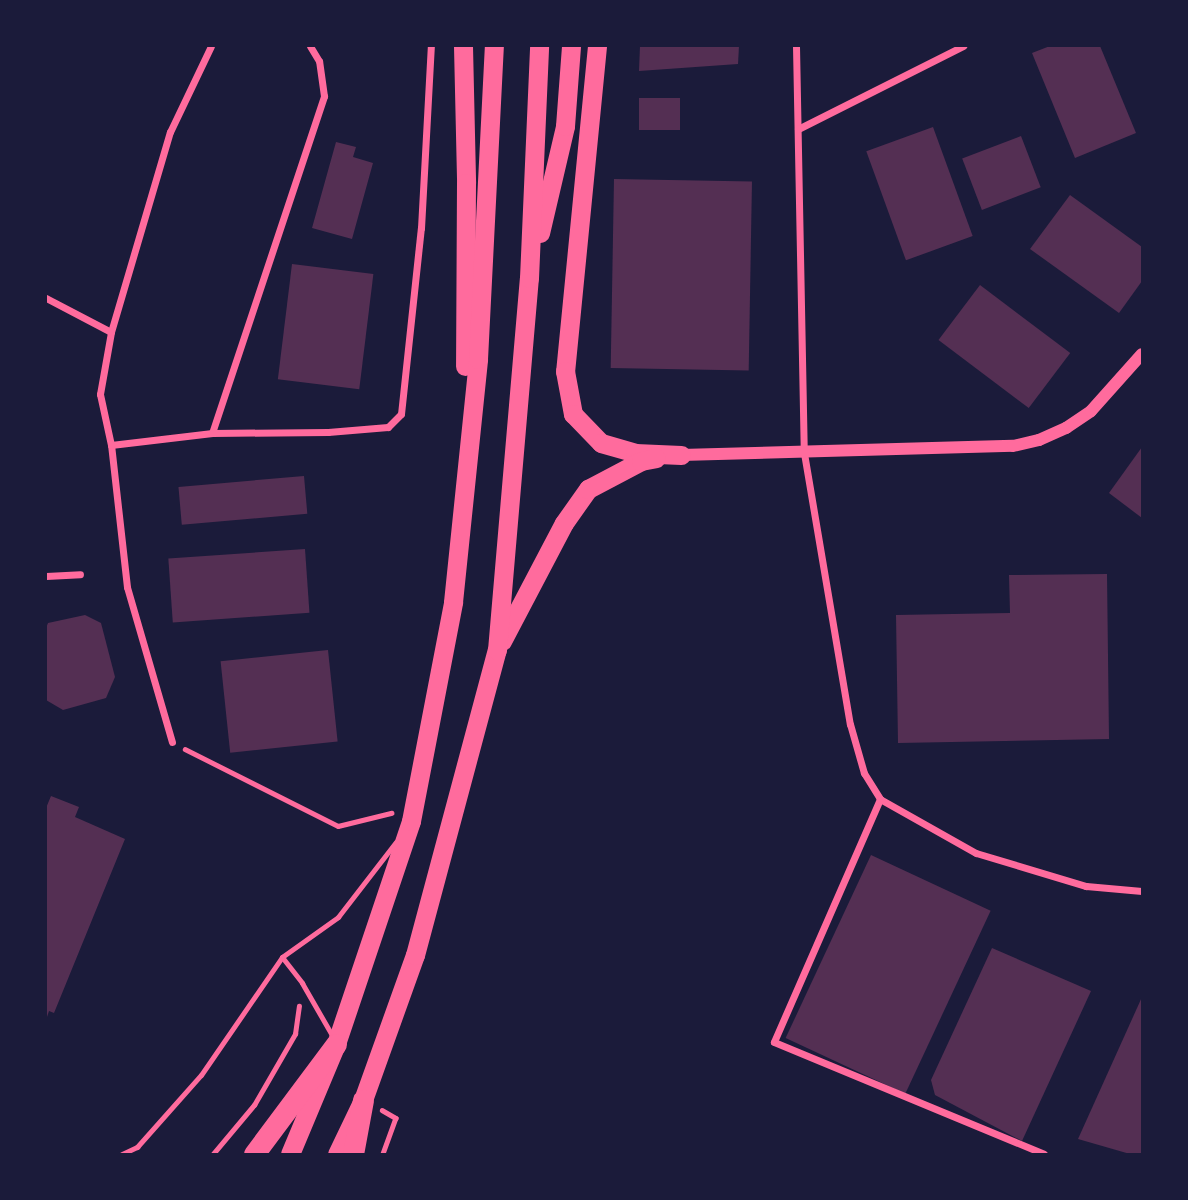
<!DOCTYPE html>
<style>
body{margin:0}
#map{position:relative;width:1188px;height:1200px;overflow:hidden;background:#1b1b3a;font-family:Signika,sans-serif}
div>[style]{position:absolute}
.building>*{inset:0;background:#542f53;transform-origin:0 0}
.path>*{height:4.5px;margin:-2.25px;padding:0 2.25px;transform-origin:2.25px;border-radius:2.25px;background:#ff6b9d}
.service>*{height:5px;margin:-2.5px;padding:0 2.5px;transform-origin:2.5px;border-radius:2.5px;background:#ff6b9d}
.minor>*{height:7px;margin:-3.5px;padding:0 3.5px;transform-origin:3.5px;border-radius:3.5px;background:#ff6b9d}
.tertiary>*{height:12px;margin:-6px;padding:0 6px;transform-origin:6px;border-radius:6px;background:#ff6b9d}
.trunk>*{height:19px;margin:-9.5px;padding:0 9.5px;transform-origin:9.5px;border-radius:9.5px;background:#ff6b9d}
.motorway>*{height:21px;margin:-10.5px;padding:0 10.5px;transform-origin:10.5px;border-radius:10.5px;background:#ff6b9d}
span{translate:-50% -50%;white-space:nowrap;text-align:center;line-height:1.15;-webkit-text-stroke:6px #1b1b3a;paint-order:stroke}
.frame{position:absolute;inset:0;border:47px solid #1b1b3a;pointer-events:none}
</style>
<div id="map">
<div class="building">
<div style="clip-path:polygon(640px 46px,739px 46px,738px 64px,639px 71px)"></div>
<div style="clip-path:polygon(1050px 46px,1100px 46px,1136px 133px,1075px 158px,1032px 53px)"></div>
<div style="left:639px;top:98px;width:41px;height:32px"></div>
<div style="left:933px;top:127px;width:116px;height:71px;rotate:70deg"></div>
<div style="left:1021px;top:136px;width:55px;height:63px;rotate:69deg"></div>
<div style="clip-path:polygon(336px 142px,356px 147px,353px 157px,373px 163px,352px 239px,312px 228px)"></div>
<div style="left:614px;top:179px;width:138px;height:189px;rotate:1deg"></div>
<div style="clip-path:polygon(1070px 195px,1142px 247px,1142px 281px,1119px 313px,1030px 249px)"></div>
<div style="left:292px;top:264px;width:82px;height:116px;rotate:7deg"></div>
<div style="left:980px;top:285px;width:113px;height:69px;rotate:37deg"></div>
<div style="clip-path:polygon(1142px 447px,1142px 518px,1109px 493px)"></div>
<div style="left:304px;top:476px;width:38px;height:126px;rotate:85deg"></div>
<div style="left:305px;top:549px;width:64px;height:137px;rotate:86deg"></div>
<div style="clip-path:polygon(1107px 574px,1109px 739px,898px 743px,896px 615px,1010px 613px,1009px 575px)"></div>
<div style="clip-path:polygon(85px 615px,101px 623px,115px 677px,106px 698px,63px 710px,46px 700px,46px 628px,48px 623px)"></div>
<div style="left:328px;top:650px;width:92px;height:108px;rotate:84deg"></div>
<div style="clip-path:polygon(51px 796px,79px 807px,75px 817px,125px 839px,54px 1013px,49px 1011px,46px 1020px,46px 808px)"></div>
<div style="left:871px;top:855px;width:132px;height:202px;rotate:25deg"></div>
<div style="clip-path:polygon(992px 948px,1091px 991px,1022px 1141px,935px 1095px,931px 1080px)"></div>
<div style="clip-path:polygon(1142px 997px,1142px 1154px,1130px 1154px,1078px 1139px)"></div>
</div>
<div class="path">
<div style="left:185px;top:749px;width:171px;rotate:26.7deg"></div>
<div style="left:338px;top:826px;width:55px;rotate:-13.8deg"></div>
<div style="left:382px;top:1110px;width:16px;rotate:30deg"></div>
<div style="left:396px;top:1118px;width:38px;rotate:110deg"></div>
<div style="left:213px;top:1154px;width:64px;rotate:-50.1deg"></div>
<div style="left:254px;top:1105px;width:82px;rotate:-60deg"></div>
<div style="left:295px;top:1034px;width:28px;rotate:-82deg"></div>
</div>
<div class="service">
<div style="left:282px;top:957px;width:33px;rotate:52deg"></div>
<div style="left:302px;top:983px;width:62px;rotate:60.1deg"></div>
<div style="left:122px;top:1154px;width:17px;rotate:-25deg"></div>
<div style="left:137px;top:1147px;width:96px;rotate:-48.4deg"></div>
<div style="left:201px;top:1075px;width:143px;rotate:-55.5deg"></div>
<div style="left:282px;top:957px;width:69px;rotate:-35.5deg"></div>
<div style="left:338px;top:917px;width:95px;rotate:-52.3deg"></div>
</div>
<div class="minor">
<div style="left:796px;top:46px;width:407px;rotate:88.9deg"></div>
<div style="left:804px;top:453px;width:275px;rotate:80.4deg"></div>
<div style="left:850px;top:724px;width:51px;rotate:74.1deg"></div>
<div style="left:864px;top:773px;width:31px;rotate:58deg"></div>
<div style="left:880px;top:799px;width:110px;rotate:29.4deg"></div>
<div style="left:976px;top:853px;width:115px;rotate:16.7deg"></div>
<div style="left:1086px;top:886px;width:56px;rotate:5.1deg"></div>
<div style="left:798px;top:129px;width:185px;rotate:-26.7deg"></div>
<div style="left:46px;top:298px;width:73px;rotate:27.6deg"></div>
<div style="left:212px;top:433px;width:355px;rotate:-71.6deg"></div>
<div style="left:324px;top:96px;width:35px;rotate:-98deg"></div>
<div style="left:319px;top:61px;width:17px;rotate:-121deg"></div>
<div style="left:111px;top:445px;width:102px;rotate:-6.8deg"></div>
<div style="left:212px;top:433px;width:116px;rotate:-0.5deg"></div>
<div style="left:328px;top:432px;width:60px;rotate:-4.8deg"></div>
<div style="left:388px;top:427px;width:18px;rotate:-45deg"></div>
<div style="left:401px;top:414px;width:187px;rotate:-83.9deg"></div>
<div style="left:421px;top:228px;width:182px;rotate:-86.9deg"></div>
<div style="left:46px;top:576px;width:34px;rotate:-3deg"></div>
<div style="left:172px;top:742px;width:161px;rotate:-106.2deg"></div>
<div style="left:127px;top:587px;width:143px;rotate:-96.4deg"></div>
<div style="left:111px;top:445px;width:52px;rotate:-102.2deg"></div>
<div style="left:100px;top:394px;width:63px;rotate:-79.9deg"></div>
<div style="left:111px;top:332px;width:209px;rotate:-73.6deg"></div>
<div style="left:170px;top:132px;width:95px;rotate:-64.5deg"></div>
<div style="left:880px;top:799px;width:265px;rotate:113.6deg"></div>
<div style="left:774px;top:1042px;width:292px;rotate:22.5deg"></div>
</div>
<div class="tertiary">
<div style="left:681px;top:455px;width:332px;rotate:-1.6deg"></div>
<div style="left:1013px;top:446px;width:27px;rotate:-13deg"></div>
<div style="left:1039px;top:440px;width:30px;rotate:-24deg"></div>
<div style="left:1066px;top:428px;width:30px;rotate:-34deg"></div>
<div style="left:1091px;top:411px;width:76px;rotate:-48.2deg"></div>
</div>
<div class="trunk">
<div style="left:463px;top:46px;width:137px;rotate:88.7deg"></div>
<div style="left:466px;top:183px;width:183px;rotate:90.3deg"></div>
<div style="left:597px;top:46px;width:327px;rotate:95.6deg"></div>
<div style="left:565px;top:371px;width:44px;rotate:79.5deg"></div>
<div style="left:573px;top:414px;width:40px;rotate:46deg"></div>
<div style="left:601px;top:443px;width:35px;rotate:16deg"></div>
<div style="left:635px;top:453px;width:46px;rotate:2.5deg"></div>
<div style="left:540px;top:233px;width:110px;rotate:-76.8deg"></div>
<div style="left:565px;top:126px;width:80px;rotate:-85.7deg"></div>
<div style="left:502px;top:641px;width:133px;rotate:-62.3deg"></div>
<div style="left:564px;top:523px;width:42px;rotate:-54.8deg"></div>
<div style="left:588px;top:489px;width:60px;rotate:-27.8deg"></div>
<div style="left:641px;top:461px;width:15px;rotate:-11deg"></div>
<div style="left:290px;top:1154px;width:119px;rotate:-67.3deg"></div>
<div style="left:336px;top:1044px;width:235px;rotate:-71.4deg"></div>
<div style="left:411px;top:821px;width:223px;rotate:-79.1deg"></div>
<div style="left:453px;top:602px;width:244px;rotate:-84.1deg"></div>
<div style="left:478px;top:359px;width:313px;rotate:-87.1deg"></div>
<div style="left:337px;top:1154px;width:60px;rotate:-64.3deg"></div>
<div style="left:363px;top:1100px;width:154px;rotate:-70.3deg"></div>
<div style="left:415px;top:955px;width:316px;rotate:-75deg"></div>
<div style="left:497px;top:650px;width:373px;rotate:-85.1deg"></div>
<div style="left:529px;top:278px;width:232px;rotate:-87.5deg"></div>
</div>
<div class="motorway">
<div style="left:254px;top:1154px;width:137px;rotate:-53.3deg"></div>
<div style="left:353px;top:1154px;width:55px;rotate:-79.5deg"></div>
</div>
<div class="frame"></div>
</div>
